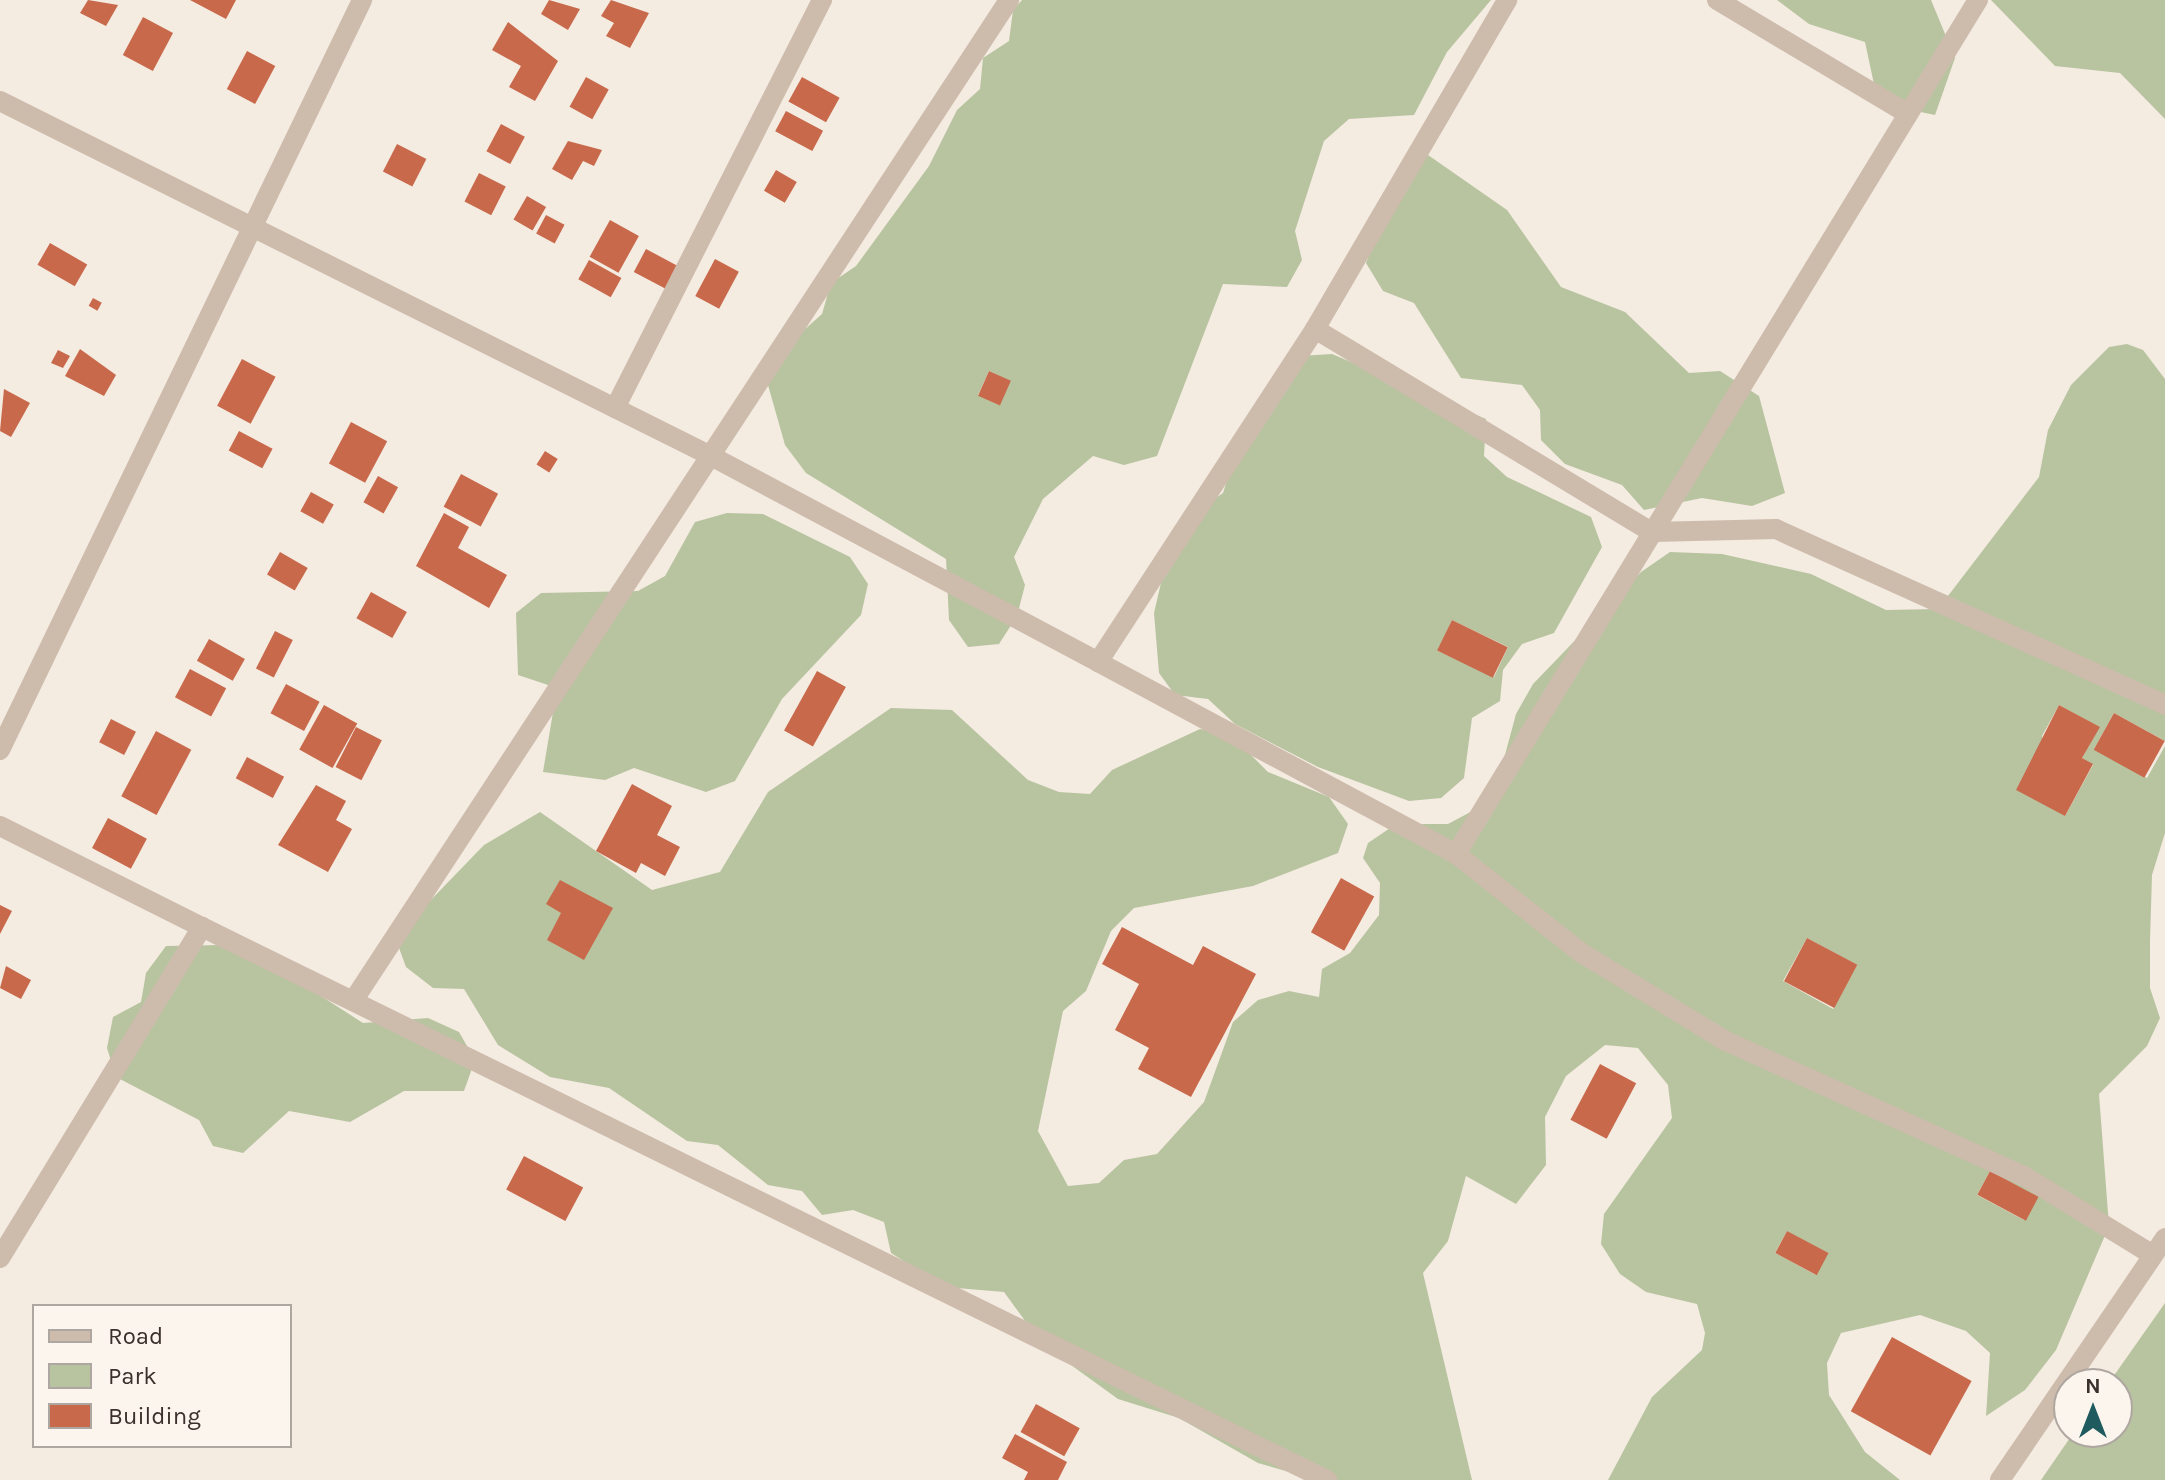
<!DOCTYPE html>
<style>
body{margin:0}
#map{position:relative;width:2165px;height:1480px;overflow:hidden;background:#f4ebe1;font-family:Karla,sans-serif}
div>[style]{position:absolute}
.green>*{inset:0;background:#b8c4a0}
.building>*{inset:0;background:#c8694b;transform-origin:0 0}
.street>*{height:20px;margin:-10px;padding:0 10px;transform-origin:10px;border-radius:10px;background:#cdbbac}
span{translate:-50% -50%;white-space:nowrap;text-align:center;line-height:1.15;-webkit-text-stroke:8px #fbf5ee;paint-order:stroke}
.legend{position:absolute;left:32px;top:1304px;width:260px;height:144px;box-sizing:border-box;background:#fbf5ee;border:2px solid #aea6a0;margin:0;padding:10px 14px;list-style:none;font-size:24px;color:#3b302b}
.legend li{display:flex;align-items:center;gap:16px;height:40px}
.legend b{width:40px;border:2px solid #aea6a0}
.north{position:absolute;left:2053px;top:1368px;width:80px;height:80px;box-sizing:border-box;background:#fbf5ee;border:2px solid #aea6a0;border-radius:50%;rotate:0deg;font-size:22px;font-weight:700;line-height:32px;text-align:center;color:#3b302b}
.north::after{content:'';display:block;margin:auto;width:28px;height:36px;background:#1f5a5e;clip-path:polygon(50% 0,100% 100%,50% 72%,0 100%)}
</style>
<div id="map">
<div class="green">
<div style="clip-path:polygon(evenodd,1022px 0,1491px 0,1447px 52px,1414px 115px,1349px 119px,1324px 141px,1295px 231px,1302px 260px,1287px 287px,1223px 284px,1157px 456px,1124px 465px,1093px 456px,1043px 499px,1014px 557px,1025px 585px,1017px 616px,999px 644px,968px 647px,949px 620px,946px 559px,806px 473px,785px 445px,768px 385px,777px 354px,822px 314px,831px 283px,856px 266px,929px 166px,957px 110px,980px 89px,983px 58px,1009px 41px,1013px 10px,1022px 0,989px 371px,1010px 381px,999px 405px,978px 395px,989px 371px)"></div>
<div style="clip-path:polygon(1777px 0,1931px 0,1955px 58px,1935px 115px,1878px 103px,1865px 42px,1809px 24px)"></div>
<div style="clip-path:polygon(1991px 0,2165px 0,2165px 119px,2120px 73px,2055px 66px)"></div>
<div style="clip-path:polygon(1428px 155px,1507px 210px,1561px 287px,1625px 312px,1689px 373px,1720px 371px,1759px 396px,1785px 493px,1752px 506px,1702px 498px,1644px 510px,1622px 485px,1565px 464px,1541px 440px,1540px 410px,1522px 385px,1461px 378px,1414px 303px,1383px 291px,1366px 263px,1402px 172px)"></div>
<div style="clip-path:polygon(evenodd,2127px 344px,2143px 350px,2165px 379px,2165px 741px,2114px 713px,2094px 749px,2147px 778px,2165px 746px,2165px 833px,2152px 875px,2150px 940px,2150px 988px,2160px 1018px,2147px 1046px,2099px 1094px,2109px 1226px,2056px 1350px,2025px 1390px,1986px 1416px,1990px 1353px,1966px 1331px,1920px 1315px,1841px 1333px,1827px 1363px,1829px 1395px,1865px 1452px,1900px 1480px,1608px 1480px,1652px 1397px,1702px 1350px,1705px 1333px,1697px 1304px,1646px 1292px,1620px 1274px,1601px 1244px,1604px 1214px,1672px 1118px,1668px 1085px,1638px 1048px,1605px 1045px,1566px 1076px,1545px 1117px,1546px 1165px,1516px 1204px,1466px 1176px,1448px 1241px,1423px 1273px,1472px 1480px,1317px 1480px,1258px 1463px,1179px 1418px,1118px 1399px,1042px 1344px,1004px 1292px,945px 1287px,891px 1253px,884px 1222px,853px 1210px,822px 1215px,802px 1191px,768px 1185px,718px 1145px,687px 1141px,609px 1088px,550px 1077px,498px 1045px,464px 989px,433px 988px,406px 967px,395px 937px,484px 845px,540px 812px,652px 890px,720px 872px,768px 792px,891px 708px,952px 710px,1028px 780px,1059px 792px,1090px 794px,1112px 770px,1200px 729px,1231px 735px,1268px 772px,1329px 797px,1348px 824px,1338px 853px,1253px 886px,1134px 908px,1111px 931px,1086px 991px,1063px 1011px,1038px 1131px,1068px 1186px,1099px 1183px,1124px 1160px,1157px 1154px,1204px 1102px,1233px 1022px,1258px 1000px,1289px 991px,1319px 997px,1322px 969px,1350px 953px,1379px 915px,1380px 883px,1363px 858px,1368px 843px,1396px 824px,1448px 824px,1478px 808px,1498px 781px,1516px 714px,1533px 684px,1641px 572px,1670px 552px,1722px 554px,1811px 574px,1886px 610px,1938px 609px,2039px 477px,2048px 430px,2071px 385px,2109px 347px,2127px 344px,2059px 705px,2099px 727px,2082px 758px,2093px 765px,2065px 816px,2042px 736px,2059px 705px,2127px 344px,1807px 938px,1857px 965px,1833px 1009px,1783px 981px,1807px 938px,2127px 344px,1990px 1171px,2037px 1197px,2024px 1220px,1977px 1195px,1990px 1171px,2127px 344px,1787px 1231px,1816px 1275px,1775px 1253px,1787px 1231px)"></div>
<div style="clip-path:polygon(evenodd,1332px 354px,1486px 419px,1484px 456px,1507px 477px,1591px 517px,1602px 547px,1554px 633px,1522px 644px,1503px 670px,1500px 701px,1472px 718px,1464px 778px,1441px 798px,1409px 801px,1318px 767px,1235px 724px,1208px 699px,1175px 695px,1159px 673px,1154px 613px,1174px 527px,1223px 493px,1233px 462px,1300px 356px,1332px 354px,1452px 620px,1508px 647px,1494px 677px,1438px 651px,1452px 620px)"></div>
<div style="clip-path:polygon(727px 513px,763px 514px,850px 557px,868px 584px,861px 615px,782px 699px,735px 781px,706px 792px,634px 768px,605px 780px,543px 772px,557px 688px,518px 675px,516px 613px,541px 593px,638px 591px,665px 576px,695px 522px)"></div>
<div style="clip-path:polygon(222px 945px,282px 971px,363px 1023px,428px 1018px,459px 1032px,475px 1060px,464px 1091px,404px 1091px,350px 1122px,289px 1111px,243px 1153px,213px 1146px,199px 1120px,116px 1077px,107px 1048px,113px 1017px,141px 1002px,146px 973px,166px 946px)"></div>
<div style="clip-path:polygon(2165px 1303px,2165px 1480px,2041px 1480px,2074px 1432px,2117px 1432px,2117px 1384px,2108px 1384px)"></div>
</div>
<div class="building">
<div style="clip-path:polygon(88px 0,118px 5px,106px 26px,80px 13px)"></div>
<div style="clip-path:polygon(190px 0,236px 0,226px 19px)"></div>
<div style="clip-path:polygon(549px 0,580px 9px,568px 30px,541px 14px)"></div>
<div style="clip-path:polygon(611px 0,649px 13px,630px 48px,606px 36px,614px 23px,601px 16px)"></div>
<div style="left:143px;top:17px;width:34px;height:43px;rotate:28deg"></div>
<div style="clip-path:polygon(508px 22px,558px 61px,535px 101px,509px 87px,521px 66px,492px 50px)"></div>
<div style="left:247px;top:51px;width:32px;height:43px;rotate:28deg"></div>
<div style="left:586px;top:77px;width:26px;height:34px;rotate:29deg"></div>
<div style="left:802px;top:77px;width:43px;height:28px;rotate:29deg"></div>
<div style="left:786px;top:111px;width:42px;height:23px;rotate:28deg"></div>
<div style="left:501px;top:124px;width:27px;height:31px;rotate:28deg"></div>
<div style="clip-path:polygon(568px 141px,602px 150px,594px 166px,583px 161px,572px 180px,552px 169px)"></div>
<div style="left:397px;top:144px;width:33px;height:31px;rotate:27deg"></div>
<div style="left:776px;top:170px;width:24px;height:24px;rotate:30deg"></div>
<div style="left:479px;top:173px;width:30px;height:32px;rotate:27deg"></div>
<div style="left:527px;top:196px;width:22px;height:27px;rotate:30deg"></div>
<div style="left:546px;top:215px;width:21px;height:21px;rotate:28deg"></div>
<div style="left:610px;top:220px;width:33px;height:42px;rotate:29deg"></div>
<div style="left:50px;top:243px;width:43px;height:25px;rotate:30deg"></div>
<div style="left:646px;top:249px;width:36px;height:26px;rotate:28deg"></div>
<div style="left:715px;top:259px;width:27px;height:42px;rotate:28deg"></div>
<div style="left:589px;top:260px;width:37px;height:22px;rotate:29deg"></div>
<div style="left:93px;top:298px;width:10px;height:9px;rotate:29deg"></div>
<div style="clip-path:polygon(80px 349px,116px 375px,104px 396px,65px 376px)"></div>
<div style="clip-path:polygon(58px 350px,70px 356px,63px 368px,51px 363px)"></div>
<div style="left:242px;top:359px;width:38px;height:53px;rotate:28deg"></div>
<div style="left:989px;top:371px;width:24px;height:27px;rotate:24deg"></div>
<div style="clip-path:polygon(4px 389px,30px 403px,11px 437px,0 431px)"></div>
<div style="left:351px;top:422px;width:41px;height:47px;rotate:28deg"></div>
<div style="left:239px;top:431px;width:38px;height:22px;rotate:28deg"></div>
<div style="left:545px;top:451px;width:15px;height:16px;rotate:32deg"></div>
<div style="left:461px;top:474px;width:42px;height:37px;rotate:28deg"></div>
<div style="left:378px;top:476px;width:23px;height:30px;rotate:29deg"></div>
<div style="left:311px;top:492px;width:26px;height:22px;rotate:29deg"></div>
<div style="clip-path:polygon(444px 513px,469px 527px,458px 548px,507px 575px,489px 608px,416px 566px)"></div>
<div style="left:280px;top:552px;width:32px;height:26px;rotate:30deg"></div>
<div style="left:371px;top:592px;width:41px;height:30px;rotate:29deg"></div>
<div style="left:1452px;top:620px;width:62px;height:34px;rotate:26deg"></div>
<div style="left:275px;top:631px;width:20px;height:42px;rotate:27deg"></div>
<div style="left:209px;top:639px;width:41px;height:25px;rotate:29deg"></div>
<div style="left:190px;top:669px;width:41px;height:32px;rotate:28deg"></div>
<div style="left:817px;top:671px;width:33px;height:68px;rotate:29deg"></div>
<div style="left:286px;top:684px;width:38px;height:33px;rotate:28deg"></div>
<div style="left:324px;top:705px;width:38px;height:51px;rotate:29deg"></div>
<div style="clip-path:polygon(2059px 705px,2100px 727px,2082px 758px,2093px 764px,2065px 816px,2016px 790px)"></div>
<div style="left:2114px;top:713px;width:58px;height:42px;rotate:29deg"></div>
<div style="left:111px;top:719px;width:28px;height:26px;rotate:27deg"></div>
<div style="left:356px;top:727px;width:29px;height:45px;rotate:27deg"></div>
<div style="left:156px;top:731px;width:40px;height:74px;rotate:28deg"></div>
<div style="left:247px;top:757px;width:42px;height:24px;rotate:28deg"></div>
<div style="clip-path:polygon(632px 784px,672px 806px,657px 835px,680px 847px,665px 876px,641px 863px,636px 873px,596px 851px)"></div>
<div style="clip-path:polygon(316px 785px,346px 801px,336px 820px,352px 829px,328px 872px,278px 845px)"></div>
<div style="left:108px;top:818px;width:44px;height:34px;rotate:28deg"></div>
<div style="left:1341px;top:878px;width:38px;height:62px;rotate:29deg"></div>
<div style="clip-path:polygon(560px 880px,613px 908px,584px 960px,547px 940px,561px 913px,546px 904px)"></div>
<div style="clip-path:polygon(0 905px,12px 911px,0 934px)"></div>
<div style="clip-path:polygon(1122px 927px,1193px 965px,1203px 946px,1256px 974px,1191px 1097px,1138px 1069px,1149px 1048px,1115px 1030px,1139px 984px,1102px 964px)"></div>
<div style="left:1807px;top:938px;width:57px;height:49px;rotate:28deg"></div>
<div style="clip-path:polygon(6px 966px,31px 980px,21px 999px,0 988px)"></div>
<div style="left:1600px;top:1064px;width:41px;height:63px;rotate:28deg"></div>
<div style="left:524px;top:1156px;width:67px;height:38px;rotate:28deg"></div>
<div style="left:1990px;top:1171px;width:55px;height:27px;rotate:28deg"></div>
<div style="left:1787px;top:1231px;width:47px;height:25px;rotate:28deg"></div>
<div style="left:1892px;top:1337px;width:91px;height:85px;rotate:29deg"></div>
<div style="left:1036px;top:1404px;width:50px;height:32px;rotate:29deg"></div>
<div style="clip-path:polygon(1015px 1434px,1067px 1462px,1058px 1480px,1024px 1480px,1028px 1472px,1002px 1458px)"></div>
</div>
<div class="street">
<div style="left:1717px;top:0;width:219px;rotate:30.8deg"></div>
<div style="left:0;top:101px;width:795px;rotate:26.53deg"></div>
<div style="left:711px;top:456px;width:438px;rotate:28deg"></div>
<div style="left:1098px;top:662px;width:406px;rotate:28.2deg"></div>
<div style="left:1456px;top:854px;width:158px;rotate:38.3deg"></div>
<div style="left:1580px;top:952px;width:171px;rotate:31.4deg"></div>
<div style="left:1726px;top:1041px;width:327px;rotate:24.4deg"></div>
<div style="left:2024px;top:1176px;width:151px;rotate:31.5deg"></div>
<div style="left:1315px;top:329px;width:393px;rotate:31.1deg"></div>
<div style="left:1652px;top:532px;width:124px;rotate:-1.4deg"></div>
<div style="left:1776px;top:529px;width:427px;rotate:24.3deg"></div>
<div style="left:615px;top:408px;width:458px;rotate:-63.1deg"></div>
<div style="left:1098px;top:662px;width:397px;rotate:-56.9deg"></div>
<div style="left:1315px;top:329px;width:381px;rotate:-59.7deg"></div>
<div style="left:0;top:750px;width:833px;rotate:-64.23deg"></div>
<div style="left:0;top:826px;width:226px;rotate:26.6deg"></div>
<div style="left:1456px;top:854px;width:1001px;rotate:-58.57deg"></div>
<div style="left:353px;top:1001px;width:1197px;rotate:-56.76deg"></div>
<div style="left:0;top:1258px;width:388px;rotate:-58.6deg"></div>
<div style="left:202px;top:927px;width:1254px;rotate:26.18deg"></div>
<div style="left:2000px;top:1480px;width:293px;rotate:-55.7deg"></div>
</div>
<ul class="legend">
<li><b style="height:10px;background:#cdbbac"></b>Road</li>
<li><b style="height:22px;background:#b8c4a0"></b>Park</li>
<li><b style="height:22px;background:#c8694b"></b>Building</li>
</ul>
<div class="north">N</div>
</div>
